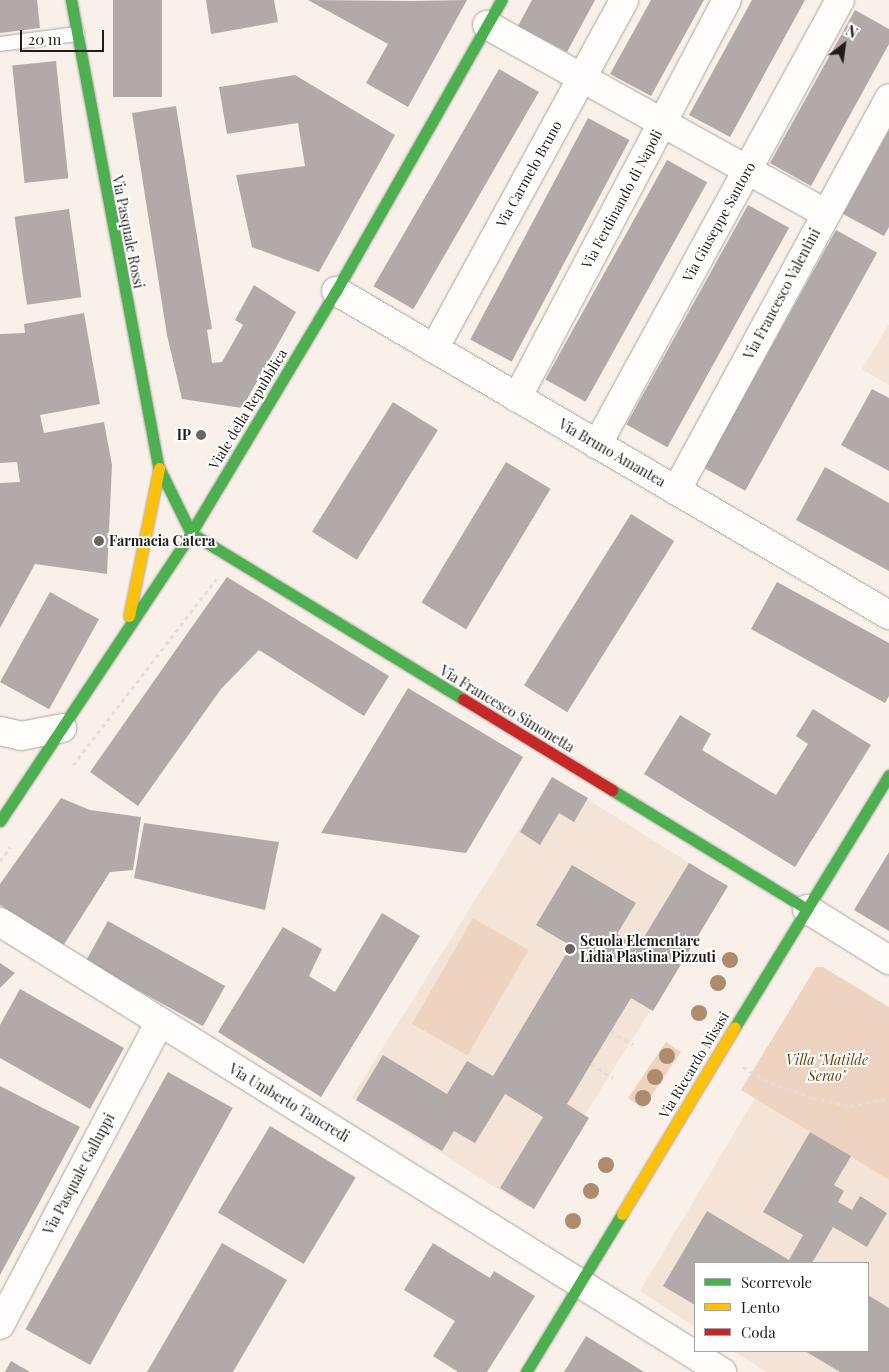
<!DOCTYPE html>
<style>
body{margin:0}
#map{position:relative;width:889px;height:1372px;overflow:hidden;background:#f9f0e9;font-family:"Playfair Display",serif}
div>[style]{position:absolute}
.built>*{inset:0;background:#f4e4d7;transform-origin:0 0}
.green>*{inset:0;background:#eed4c0;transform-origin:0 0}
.building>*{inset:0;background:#b1aaa8;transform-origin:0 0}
.path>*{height:3px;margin-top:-1.5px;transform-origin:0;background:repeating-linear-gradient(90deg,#e0dddb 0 4px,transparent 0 8px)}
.roads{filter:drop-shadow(0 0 1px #aba49f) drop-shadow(0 0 1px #aba49f)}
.lane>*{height:14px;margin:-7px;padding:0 7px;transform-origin:7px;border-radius:7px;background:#fefdfc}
.street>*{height:28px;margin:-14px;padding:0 14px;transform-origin:14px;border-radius:14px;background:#fefdfc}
.fast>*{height:11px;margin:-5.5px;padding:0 5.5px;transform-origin:5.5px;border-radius:5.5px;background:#4caf50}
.slow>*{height:11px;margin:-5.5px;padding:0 5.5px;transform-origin:5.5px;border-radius:5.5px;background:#ffc107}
.jam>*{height:11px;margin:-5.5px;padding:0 5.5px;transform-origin:5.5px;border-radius:5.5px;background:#c62828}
.trees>*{width:16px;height:16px;margin:-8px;border-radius:50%;background:#ac8c6c}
.dots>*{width:14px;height:14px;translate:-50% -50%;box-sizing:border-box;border:2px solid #fff;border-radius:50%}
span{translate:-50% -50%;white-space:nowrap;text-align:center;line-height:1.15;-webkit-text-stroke:4px #fff;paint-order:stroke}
.street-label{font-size:14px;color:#211c17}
.poi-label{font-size:14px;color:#211c17;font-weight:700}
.right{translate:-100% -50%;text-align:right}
.left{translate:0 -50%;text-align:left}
.park-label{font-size:14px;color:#6d3b05;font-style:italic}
.legend{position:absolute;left:694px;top:1262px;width:175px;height:90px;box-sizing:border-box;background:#fff;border:1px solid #a6a4a2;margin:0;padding:6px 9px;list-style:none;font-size:15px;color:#211c17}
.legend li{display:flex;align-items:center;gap:10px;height:25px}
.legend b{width:25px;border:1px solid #a6a4a2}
.north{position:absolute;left:819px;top:20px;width:50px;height:50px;-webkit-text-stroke:4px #fff;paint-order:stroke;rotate:30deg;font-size:14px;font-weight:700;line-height:20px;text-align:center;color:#211c17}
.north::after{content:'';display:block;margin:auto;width:18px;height:22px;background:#211c17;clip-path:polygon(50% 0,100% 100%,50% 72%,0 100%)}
.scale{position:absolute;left:20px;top:30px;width:84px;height:22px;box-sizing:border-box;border:2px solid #211c17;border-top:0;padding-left:6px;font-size:15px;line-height:18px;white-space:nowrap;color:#211c17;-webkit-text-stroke:4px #fff;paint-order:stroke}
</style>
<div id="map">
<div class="built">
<div style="clip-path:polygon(889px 324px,889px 385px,862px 369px)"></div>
<div style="left:552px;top:777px;width:207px;height:378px;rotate:32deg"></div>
<div style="clip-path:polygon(755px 1098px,889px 1180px,889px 1372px,766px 1372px,733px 1351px,868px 1351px,868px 1263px,695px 1263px,695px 1327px,640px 1291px)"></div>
</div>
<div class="green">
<div style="left:473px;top:918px;width:64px;height:122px;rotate:30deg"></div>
<div style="clip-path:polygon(816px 967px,823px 967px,889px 1007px,889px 1180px,741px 1090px)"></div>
<div style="left:666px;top:1042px;width:18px;height:68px;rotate:34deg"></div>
</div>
<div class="building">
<div style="clip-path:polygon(0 0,37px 0,40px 28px,0 33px)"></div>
<div style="left:113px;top:0;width:49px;height:97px"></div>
<div style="clip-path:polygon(206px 0,274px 0,278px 22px,211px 34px)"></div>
<div style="clip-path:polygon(308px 0,412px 1px,467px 0,408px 107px,366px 83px,388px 44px)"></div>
<div style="clip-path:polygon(532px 0,595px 0,567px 52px,518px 26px)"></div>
<div style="clip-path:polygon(651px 0,704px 0,651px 96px,610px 74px)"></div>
<div style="clip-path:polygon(752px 0,805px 0,730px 137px,689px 115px)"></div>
<div style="clip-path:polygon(855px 10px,889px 29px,889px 44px,811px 186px,770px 163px)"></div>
<div style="left:56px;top:61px;width:118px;height:44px;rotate:84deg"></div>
<div style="left:499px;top:69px;width:46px;height:251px;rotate:30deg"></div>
<div style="clip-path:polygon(295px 75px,395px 135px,319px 272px,252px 247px,236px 175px,305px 166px,298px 123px,227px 134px,219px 87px)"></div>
<div style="clip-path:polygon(176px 106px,212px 329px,207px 330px,212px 363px,222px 362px,243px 325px,235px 320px,254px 285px,296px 312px,242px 408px,182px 399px,167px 335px,132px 113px)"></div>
<div style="left:588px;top:118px;width:47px;height:251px;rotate:28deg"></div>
<div style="clip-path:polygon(889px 130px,889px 227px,884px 236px,843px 214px)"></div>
<div style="left:667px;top:160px;width:46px;height:251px;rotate:29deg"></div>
<div style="left:748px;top:205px;width:47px;height:251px;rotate:29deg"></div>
<div style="left:69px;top:209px;width:89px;height:55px;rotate:82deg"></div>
<div style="left:836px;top:230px;width:47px;height:272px;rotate:29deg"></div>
<div style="clip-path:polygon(84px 313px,100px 404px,40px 415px,44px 433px,104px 422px,112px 465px,107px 574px,35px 564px,0 628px,0 483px,20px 482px,17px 462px,0 463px,0 334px,25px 333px,24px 324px)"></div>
<div style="clip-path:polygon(872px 389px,889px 398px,889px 471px,841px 445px)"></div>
<div style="left:393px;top:402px;width:53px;height:153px;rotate:32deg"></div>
<div style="left:506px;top:462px;width:52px;height:164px;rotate:31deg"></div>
<div style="clip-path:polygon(825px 467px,889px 503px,889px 571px,796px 520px)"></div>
<div style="left:631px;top:514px;width:51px;height:202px;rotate:32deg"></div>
<div style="clip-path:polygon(227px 577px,389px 676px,364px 716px,259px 650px,221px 689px,138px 806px,90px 772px)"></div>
<div style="clip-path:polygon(777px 582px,889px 643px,889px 696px,885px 703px,751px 629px)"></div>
<div style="left:50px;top:592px;width:56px;height:103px;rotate:29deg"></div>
<div style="clip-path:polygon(408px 688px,523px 757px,466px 853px,321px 833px)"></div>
<div style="clip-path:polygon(813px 709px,871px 745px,795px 867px,644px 774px,680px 715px,711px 734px,702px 750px,776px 795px,808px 744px,796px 736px)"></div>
<div style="clip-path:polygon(552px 777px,588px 798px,574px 822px,559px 813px,540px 845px,520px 832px)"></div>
<div style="clip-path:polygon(61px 798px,90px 810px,141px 817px,133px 870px,110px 872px,63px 946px,0 905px,0 884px)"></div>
<div style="clip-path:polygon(144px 823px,279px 842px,265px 910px,134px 878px)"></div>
<div style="clip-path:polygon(889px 852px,889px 931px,854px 910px)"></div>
<div style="clip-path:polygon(689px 863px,728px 886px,653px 1011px,631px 998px,591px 1064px,567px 1104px,589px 1118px,534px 1209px,500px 1188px,543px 1117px,505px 1094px,475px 1143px,454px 1131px,442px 1151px,356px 1100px,383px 1055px,447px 1094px,467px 1061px,493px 1076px,571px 946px,536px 925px,572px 865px,636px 903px,617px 934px,638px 947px)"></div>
<div style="clip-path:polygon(382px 913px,420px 936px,321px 1097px,218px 1032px,283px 927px,322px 949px,309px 976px,335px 992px)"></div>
<div style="left:108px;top:921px;width:134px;height:46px;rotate:29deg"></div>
<div style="clip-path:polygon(0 963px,15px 973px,0 988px)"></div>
<div style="clip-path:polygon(20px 989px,124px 1048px,90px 1109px,0 1058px,0 1025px)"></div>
<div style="left:168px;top:1072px;width:74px;height:294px;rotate:29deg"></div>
<div style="clip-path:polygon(0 1086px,80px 1127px,0 1275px)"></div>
<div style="left:270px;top:1126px;width:100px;height:101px;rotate:31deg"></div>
<div style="clip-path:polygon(810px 1132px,851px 1156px,834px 1185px,844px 1191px,838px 1202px,852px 1210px,860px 1196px,887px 1213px,867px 1247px,833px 1227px,812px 1263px,695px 1263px,695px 1305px,663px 1286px,707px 1211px,789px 1260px,803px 1235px,763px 1212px)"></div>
<div style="clip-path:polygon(222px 1243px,287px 1280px,233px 1372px,147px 1372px)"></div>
<div style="clip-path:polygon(433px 1243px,490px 1278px,494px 1271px,535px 1296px,487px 1372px,458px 1372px,433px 1356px,455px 1321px,404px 1290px)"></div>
<div style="clip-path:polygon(868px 1295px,889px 1308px,889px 1372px,840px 1372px,805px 1351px,868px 1351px)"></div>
<div style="clip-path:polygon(586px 1336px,644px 1372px,564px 1372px)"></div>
<div style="clip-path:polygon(11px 1361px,30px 1372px,5px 1372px)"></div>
</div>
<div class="path">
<div style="left:73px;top:765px;width:235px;rotate:-52.4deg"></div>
<div style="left:0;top:861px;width:17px;rotate:-54deg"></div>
<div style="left:611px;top:1031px;width:26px;rotate:31deg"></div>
<div style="left:591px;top:1064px;width:26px;rotate:32deg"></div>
<div style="left:743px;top:1067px;width:32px;rotate:30deg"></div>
<div style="left:771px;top:1083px;width:45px;rotate:19.7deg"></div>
<div style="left:813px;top:1098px;width:38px;rotate:12deg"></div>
<div style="left:850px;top:1106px;width:40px;rotate:-12deg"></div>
</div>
<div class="roads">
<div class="lane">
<div style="left:0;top:44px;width:78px;rotate:-7.4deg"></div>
</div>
<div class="street">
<div style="left:487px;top:25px;width:388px;rotate:29.1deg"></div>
<div style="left:336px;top:291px;width:641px;rotate:30.37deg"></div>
<div style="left:434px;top:349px;width:397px;rotate:-61.4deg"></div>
<div style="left:517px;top:398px;width:450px;rotate:-62.2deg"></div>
<div style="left:597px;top:445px;width:507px;rotate:-61.36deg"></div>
<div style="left:676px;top:491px;width:447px;rotate:-61.5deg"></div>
<div style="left:0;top:731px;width:22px;rotate:13deg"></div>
<div style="left:21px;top:736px;width:42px;rotate:-11deg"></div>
<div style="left:807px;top:909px;width:97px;rotate:31.9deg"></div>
<div style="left:0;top:922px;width:851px;rotate:31.93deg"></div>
<div style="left:0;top:1325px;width:341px;rotate:-62.2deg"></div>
</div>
<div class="fast">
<div style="left:71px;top:0;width:476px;rotate:79.4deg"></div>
<div style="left:159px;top:468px;width:72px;rotate:63.8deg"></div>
<div style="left:191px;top:533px;width:282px;rotate:-59.1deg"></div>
<div style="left:336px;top:291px;width:335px;rotate:-60.4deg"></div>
<div style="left:191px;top:533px;width:319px;rotate:31.4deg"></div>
<div style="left:612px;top:790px;width:228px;rotate:31.4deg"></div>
<div style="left:807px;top:909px;width:138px;rotate:121.4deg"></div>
<div style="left:0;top:821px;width:346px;rotate:-56.4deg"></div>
<div style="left:807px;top:909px;width:157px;rotate:-58.5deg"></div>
<div style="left:526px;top:1372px;width:185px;rotate:-58.7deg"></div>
</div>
<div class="slow">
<div style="left:129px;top:616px;width:151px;rotate:-78.5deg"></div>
<div style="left:622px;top:1214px;width:218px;rotate:-58.9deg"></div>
</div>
<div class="jam">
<div style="left:463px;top:699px;width:175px;rotate:31.4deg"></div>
</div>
</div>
<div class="trees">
<div style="left:730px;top:960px"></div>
<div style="left:718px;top:983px"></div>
<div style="left:699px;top:1013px"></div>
<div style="left:667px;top:1056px"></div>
<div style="left:655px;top:1077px"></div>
<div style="left:643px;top:1098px"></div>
<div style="left:606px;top:1165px"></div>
<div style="left:591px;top:1191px"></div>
<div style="left:573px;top:1221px"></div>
</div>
<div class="dots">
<div style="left:201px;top:435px;background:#6d6660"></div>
<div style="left:99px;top:541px;background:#6d6660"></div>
<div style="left:570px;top:949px;background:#6d6660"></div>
</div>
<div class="street-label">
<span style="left:529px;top:174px;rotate:-61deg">Via Carmelo Bruno</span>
<span style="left:622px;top:199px;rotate:-62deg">Via Ferdinando di Napoli</span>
<span style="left:719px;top:222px;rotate:-61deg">Via Giuseppe Santoro</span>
<span style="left:128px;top:232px;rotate:79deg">Via Pasquale Rossi</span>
<span style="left:782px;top:294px;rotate:-62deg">Via Francesco Valentini</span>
<span style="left:248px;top:409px;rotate:-59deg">Viale della Repubblica</span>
<span style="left:612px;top:453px;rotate:30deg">Via Bruno Amantea</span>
<span style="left:507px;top:709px;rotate:31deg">Via Francesco Simonetta</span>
<span style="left:694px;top:1065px;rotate:-59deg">Via Riccardo Misasi</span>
<span style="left:289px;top:1103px;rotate:31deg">Via Umberto Tancredi</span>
<span style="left:79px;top:1174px;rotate:-62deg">Via Pasquale Galluppi</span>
</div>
<div class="poi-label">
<span class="right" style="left:191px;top:435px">IP</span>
<span class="left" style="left:109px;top:541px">Farmacia Catera</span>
<span class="left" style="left:580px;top:949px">Scuola Elementare<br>Lidia Plastina Pizzuti</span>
</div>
<div class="park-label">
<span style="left:827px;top:1068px">Villa "Matilde<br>Serao"</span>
</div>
<ul class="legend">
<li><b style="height:6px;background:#4caf50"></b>Scorrevole</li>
<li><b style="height:6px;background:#ffc107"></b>Lento</li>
<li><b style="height:6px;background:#c62828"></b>Coda</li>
</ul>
<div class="north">N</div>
<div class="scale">20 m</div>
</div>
